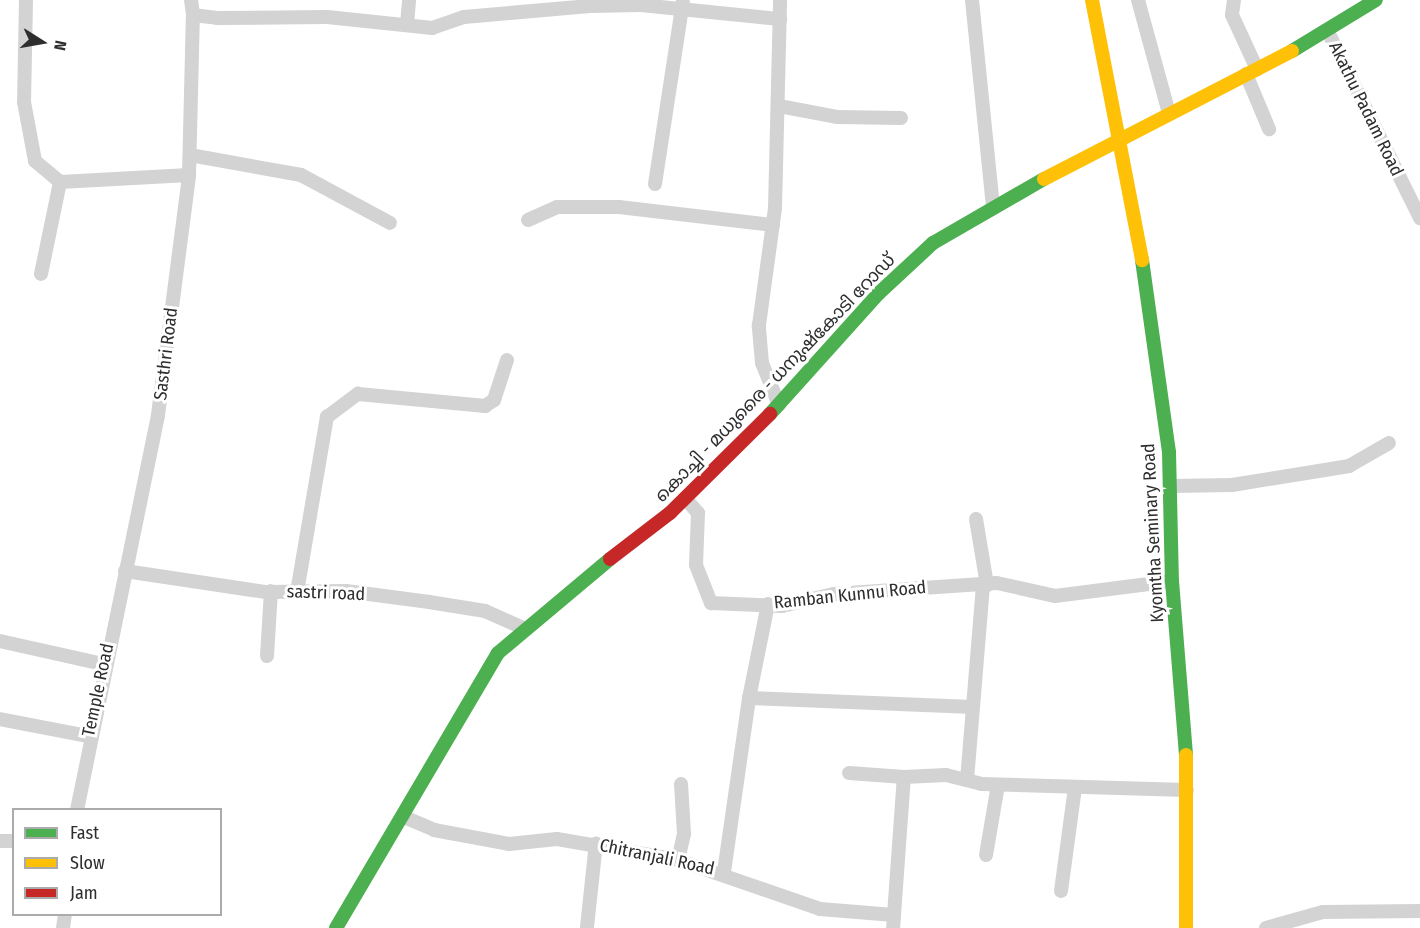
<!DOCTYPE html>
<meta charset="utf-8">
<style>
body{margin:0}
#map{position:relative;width:1420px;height:928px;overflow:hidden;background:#fff;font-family:"Fira Sans Condensed","Noto Sans Malayalam",sans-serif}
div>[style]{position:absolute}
.street>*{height:14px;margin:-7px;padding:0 7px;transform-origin:7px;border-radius:7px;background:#d3d3d3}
.fast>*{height:14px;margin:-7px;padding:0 7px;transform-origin:7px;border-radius:7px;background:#4caf50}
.slow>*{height:14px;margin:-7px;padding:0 7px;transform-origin:7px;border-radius:7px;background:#ffc107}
.jam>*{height:14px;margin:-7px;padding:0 7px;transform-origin:7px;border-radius:7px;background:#c62828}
span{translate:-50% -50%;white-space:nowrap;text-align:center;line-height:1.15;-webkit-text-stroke:6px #fff;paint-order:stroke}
.street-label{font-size:18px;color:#2e2e2e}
.legend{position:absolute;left:12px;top:808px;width:210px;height:108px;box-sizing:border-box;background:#fff;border:2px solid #ababab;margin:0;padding:8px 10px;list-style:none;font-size:18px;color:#2e2e2e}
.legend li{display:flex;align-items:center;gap:12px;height:30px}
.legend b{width:30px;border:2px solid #ababab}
.north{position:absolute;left:12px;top:12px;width:60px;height:60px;-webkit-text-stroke:4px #fff;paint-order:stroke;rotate:101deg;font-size:16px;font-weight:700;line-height:24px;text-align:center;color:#2e2e2e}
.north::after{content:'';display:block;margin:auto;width:21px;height:27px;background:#2e2e2e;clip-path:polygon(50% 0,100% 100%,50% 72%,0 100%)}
</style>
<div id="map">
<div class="street">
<div style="left:26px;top:0;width:102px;rotate:91.1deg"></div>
<div style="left:24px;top:102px;width:60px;rotate:79.4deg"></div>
<div style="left:35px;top:161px;width:33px;rotate:40deg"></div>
<div style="left:60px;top:182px;width:129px;rotate:-3.1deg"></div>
<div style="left:191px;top:0;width:15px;rotate:82deg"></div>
<div style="left:193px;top:15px;width:24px;rotate:7deg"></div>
<div style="left:217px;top:18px;width:110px;rotate:-0.5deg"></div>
<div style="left:327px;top:17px;width:106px;rotate:6deg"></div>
<div style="left:432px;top:28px;width:34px;rotate:-19deg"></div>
<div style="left:464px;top:17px;width:126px;rotate:-5deg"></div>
<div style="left:590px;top:6px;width:51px;rotate:-1.1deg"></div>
<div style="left:641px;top:5px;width:140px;rotate:5.8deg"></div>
<div style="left:972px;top:0;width:206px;rotate:84.2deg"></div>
<div style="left:1138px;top:0;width:117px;rotate:74.7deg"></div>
<div style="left:1234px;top:0;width:15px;rotate:98deg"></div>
<div style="left:1232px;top:15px;width:60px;rotate:65.2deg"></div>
<div style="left:407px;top:24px;width:24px;rotate:-85deg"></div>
<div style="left:1328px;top:32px;width:208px;rotate:63.7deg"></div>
<div style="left:1246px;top:74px;width:60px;rotate:67.3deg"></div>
<div style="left:779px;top:106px;width:60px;rotate:10.6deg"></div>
<div style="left:838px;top:117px;width:63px;rotate:0.9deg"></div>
<div style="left:190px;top:155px;width:113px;rotate:10.2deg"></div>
<div style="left:301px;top:175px;width:101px;rotate:28.3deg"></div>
<div style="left:655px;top:184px;width:184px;rotate:-81.3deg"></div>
<div style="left:528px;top:220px;width:32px;rotate:-24deg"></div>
<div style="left:557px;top:207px;width:62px"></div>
<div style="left:619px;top:207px;width:155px;rotate:6.7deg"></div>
<div style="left:41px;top:274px;width:94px;rotate:-78.3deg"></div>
<div style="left:779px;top:405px;width:45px;rotate:-112deg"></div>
<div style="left:762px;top:363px;width:38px;rotate:-95deg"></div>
<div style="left:759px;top:325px;width:118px;rotate:-82.2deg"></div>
<div style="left:775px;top:208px;width:208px;rotate:-88.6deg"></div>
<div style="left:1170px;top:486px;width:62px;rotate:-0.9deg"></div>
<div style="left:1232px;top:485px;width:119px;rotate:-9.2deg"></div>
<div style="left:1349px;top:466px;width:46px;rotate:-29.9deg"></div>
<div style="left:685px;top:498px;width:20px;rotate:49deg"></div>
<div style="left:698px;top:513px;width:52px;rotate:92.2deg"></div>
<div style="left:696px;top:565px;width:41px;rotate:68.5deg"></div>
<div style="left:711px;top:603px;width:71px;rotate:2.4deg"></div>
<div style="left:782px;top:606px;width:53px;rotate:-13deg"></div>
<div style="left:834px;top:594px;width:163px;rotate:-3.9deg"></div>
<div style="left:997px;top:583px;width:59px;rotate:12.6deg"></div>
<div style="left:1055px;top:596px;width:118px;rotate:-7.3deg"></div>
<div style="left:976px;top:519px;width:67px;rotate:80.5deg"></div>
<div style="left:125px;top:571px;width:143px;rotate:8.5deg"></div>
<div style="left:266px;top:592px;width:80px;rotate:-0.7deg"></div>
<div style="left:346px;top:591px;width:84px;rotate:7.5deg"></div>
<div style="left:429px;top:602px;width:57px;rotate:9.1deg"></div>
<div style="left:485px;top:611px;width:42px;rotate:24.1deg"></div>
<div style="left:297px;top:592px;width:178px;rotate:-80.3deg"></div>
<div style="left:327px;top:417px;width:39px;rotate:-37deg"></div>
<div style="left:358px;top:394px;width:128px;rotate:5.4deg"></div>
<div style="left:485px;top:406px;width:11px;rotate:-34deg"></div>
<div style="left:494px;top:400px;width:42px;rotate:-72deg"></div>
<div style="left:768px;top:604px;width:96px;rotate:101.4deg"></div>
<div style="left:749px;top:698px;width:224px;rotate:2.3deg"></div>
<div style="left:0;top:641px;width:106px;rotate:12.6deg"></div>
<div style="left:267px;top:656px;width:65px;rotate:-86.5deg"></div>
<div style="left:0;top:719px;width:90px;rotate:10.9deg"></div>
<div style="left:849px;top:773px;width:55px;rotate:4.2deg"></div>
<div style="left:967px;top:780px;width:196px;rotate:-85.3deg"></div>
<div style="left:77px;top:810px;width:403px;rotate:-78.4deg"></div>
<div style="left:158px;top:415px;width:242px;rotate:-82.6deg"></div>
<div style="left:189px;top:175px;width:160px;rotate:-88.6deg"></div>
<div style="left:404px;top:817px;width:33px;rotate:23deg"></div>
<div style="left:434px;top:830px;width:76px;rotate:10.6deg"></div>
<div style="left:509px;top:844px;width:48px;rotate:-5.9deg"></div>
<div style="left:557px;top:839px;width:123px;rotate:9.8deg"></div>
<div style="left:678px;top:860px;width:150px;rotate:19deg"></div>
<div style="left:820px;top:909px;width:74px;rotate:4.6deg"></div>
<div style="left:894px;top:915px;width:13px;rotate:94deg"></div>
<div style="left:0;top:841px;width:14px"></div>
<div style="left:986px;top:855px;width:71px;rotate:-80.3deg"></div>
<div style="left:678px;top:860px;width:27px;rotate:-77deg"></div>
<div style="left:684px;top:834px;width:50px;rotate:-93.4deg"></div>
<div style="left:724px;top:872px;width:176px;rotate:-81.8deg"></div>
<div style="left:1061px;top:891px;width:104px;rotate:-82.3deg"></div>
<div style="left:894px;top:915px;width:138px;rotate:-85.9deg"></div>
<div style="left:904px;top:777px;width:42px;rotate:-2.7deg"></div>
<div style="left:946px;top:775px;width:36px;rotate:14deg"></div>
<div style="left:981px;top:784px;width:206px;rotate:1.7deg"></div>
<div style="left:587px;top:927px;width:84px;rotate:-83.9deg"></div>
<div style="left:63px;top:928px;width:14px;rotate:-82deg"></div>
<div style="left:1266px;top:928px;width:59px;rotate:-15.7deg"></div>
<div style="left:1323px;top:912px;width:97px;rotate:-0.6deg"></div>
</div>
<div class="fast">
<div style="left:1292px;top:51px;width:98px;rotate:-31.3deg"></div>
<div style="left:1142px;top:260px;width:194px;rotate:82deg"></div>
<div style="left:1169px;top:452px;width:129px;rotate:88.7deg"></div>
<div style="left:1172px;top:581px;width:175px;rotate:85.4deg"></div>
<div style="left:770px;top:414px;width:163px;rotate:-48deg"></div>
<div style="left:879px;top:293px;width:74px;rotate:-42.8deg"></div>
<div style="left:933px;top:243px;width:128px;rotate:-30deg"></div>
<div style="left:336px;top:928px;width:319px;rotate:-59.5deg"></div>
<div style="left:498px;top:653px;width:146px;rotate:-40deg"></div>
</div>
<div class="slow">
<div style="left:1092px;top:0;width:265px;rotate:79.1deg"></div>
<div style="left:1044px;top:179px;width:279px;rotate:-27.3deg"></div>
<div style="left:1186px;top:755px;width:173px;rotate:90deg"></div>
</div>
<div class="jam">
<div style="left:610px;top:559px;width:76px;rotate:-37.5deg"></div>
<div style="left:670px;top:513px;width:141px;rotate:-44.7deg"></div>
</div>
<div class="street-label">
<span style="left:1366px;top:109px;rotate:64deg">Akathu Padam Road</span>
<span style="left:166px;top:354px;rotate:-83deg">Sasthri Road</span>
<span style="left:775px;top:378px;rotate:-46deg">കൊച്ചി - മധുരൈ - ധനുഷ്‌കോടി റോഡ്</span>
<span style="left:1153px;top:533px;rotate:-93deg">Kyomtha Seminary Road</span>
<span style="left:326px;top:593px;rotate:2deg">sastri road</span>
<span style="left:850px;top:595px;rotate:-6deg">Ramban Kunnu Road</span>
<span style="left:98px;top:690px;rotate:-78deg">Temple Road</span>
<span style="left:657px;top:857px;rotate:12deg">Chitranjali Road</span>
</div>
<ul class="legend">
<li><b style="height:8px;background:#4caf50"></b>Fast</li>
<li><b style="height:8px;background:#ffc107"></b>Slow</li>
<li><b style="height:8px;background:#c62828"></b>Jam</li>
</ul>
<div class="north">N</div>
</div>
